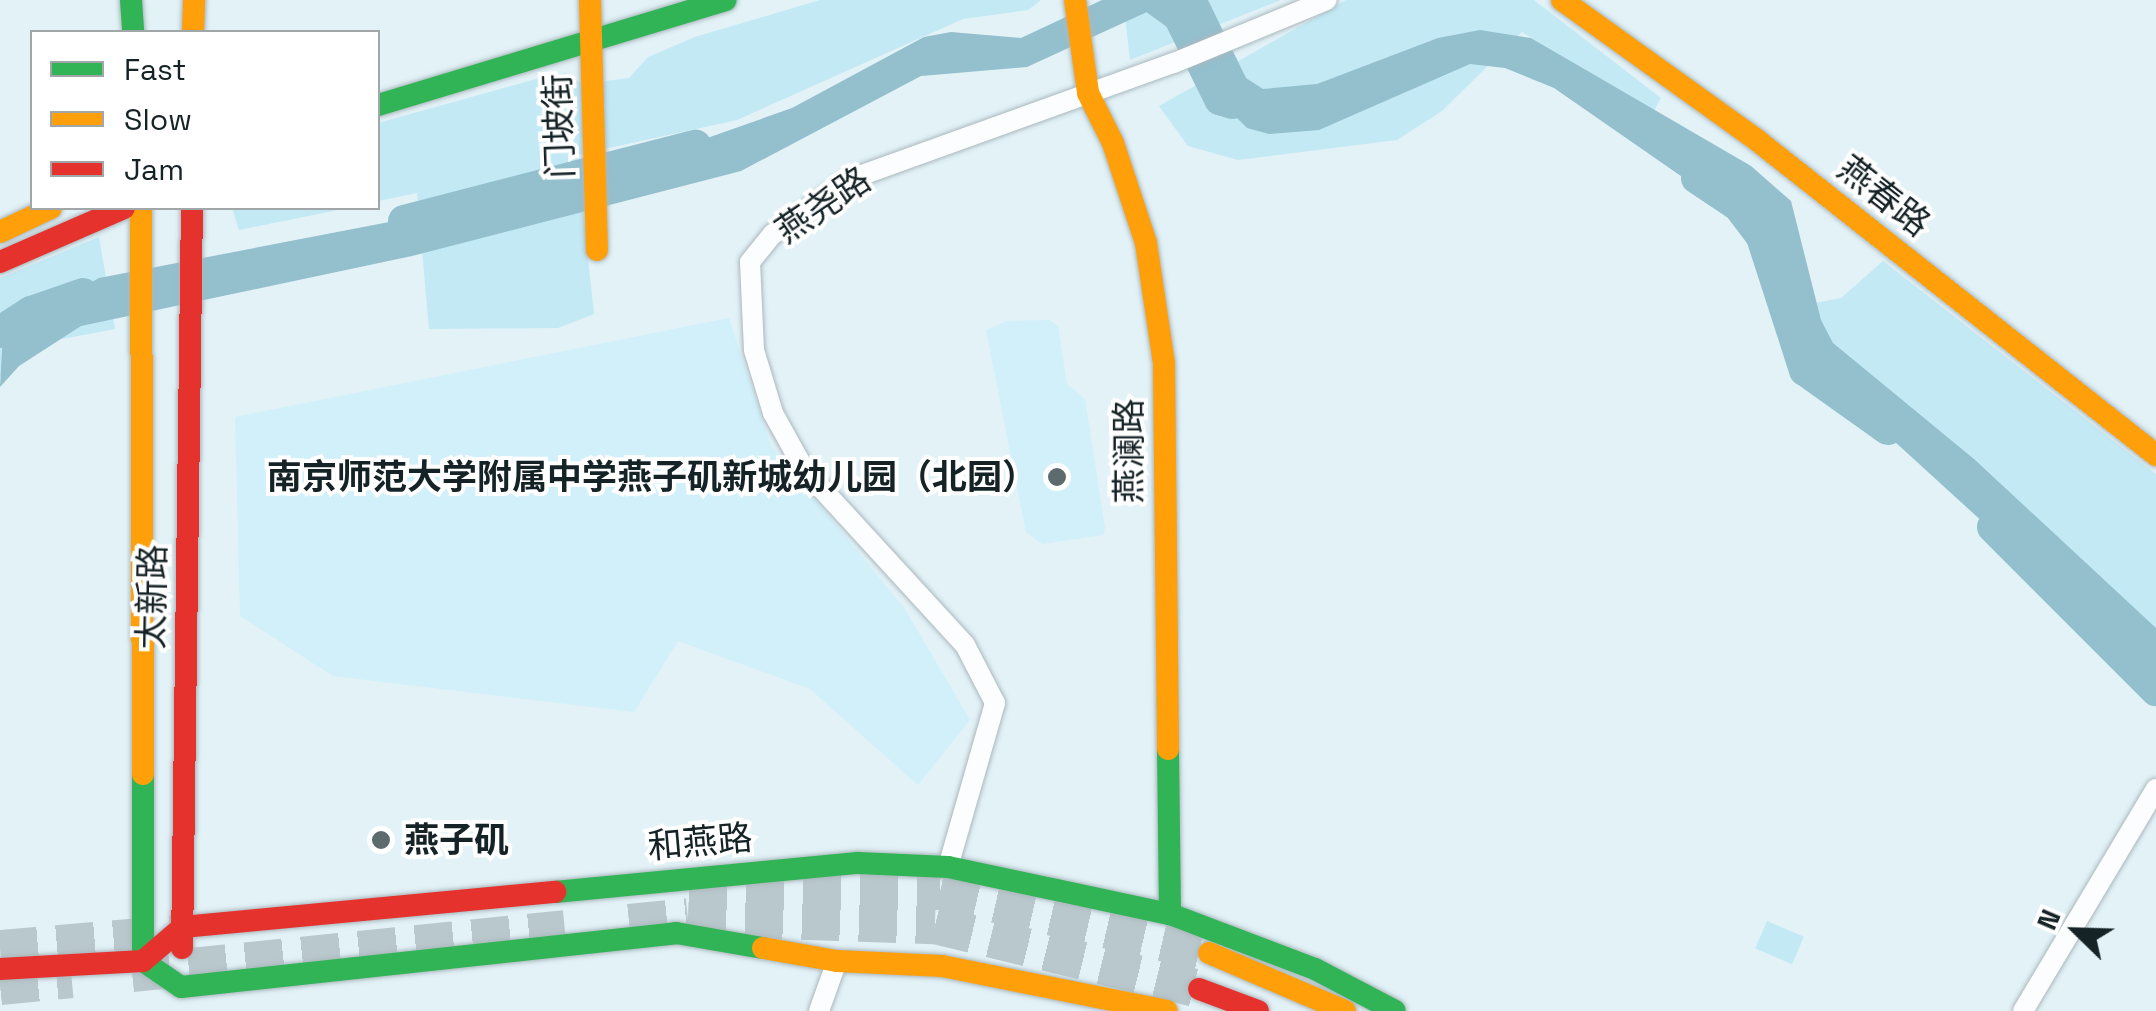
<!DOCTYPE html>
<meta charset="utf-8">
<style>
body{margin:0}
#map{position:relative;width:2156px;height:1011px;overflow:hidden;background:#e2f2f7;font-family:"Space Grotesk","Noto Sans SC",sans-serif}
div>[style]{position:absolute}
.built>*{inset:0;background:#d1f0fa}
.green>*{inset:0;background:#c3e9f5;transform-origin:0 0}
.water>*{inset:0;background:#94bfcd}
.river>*{height:32px;margin:-16px;padding:0 16px;transform-origin:16px;border-radius:16px;background:#94bfcd}
.highway-tunnel>*{height:38px;margin-top:-19px;transform-origin:0;background:repeating-linear-gradient(90deg,#b9c8cd 0 38px,transparent 0 57px)}
.roads{filter:drop-shadow(0 0 2px #abb8bd) drop-shadow(0 0 2px #abb8bd)}
.street>*{height:20px;margin:-10px;padding:0 10px;transform-origin:10px;border-radius:10px;background:#fbfdfe}
.fast>*{height:22px;margin:-11px;padding:0 11px;transform-origin:11px;border-radius:11px;background:#30b455}
.slow>*{height:22px;margin:-11px;padding:0 11px;transform-origin:11px;border-radius:11px;background:#ff9f0a}
.jam>*{height:22px;margin:-11px;padding:0 11px;transform-origin:11px;border-radius:11px;background:#e5322d}
.dots>*{width:28px;height:28px;translate:-50% -50%;box-sizing:border-box;border:5px solid #fff;border-radius:50%}
span{translate:-50% -50%;white-space:nowrap;text-align:center;line-height:1.15;-webkit-text-stroke:8px #fff;paint-order:stroke}
.street-label{font-size:35px;color:#152226}
.poi-label{font-size:35px;color:#152226;font-weight:700}
.right{translate:-100% -50%;text-align:right}
.left{translate:0 -50%;text-align:left}
.legend{position:absolute;left:30px;top:30px;width:350px;height:180px;box-sizing:border-box;background:#fff;border:2px solid #a1a7a8;margin:0;padding:12px 18px;list-style:none;font-size:30px;color:#152226}
.legend li{display:flex;align-items:center;gap:20px;height:50px}
.legend b{width:50px;border:2px solid #a1a7a8}
.north{position:absolute;left:2026px;top:881px;width:100px;height:100px;-webkit-text-stroke:8px #fff;paint-order:stroke;rotate:293deg;font-size:28px;font-weight:700;line-height:40px;text-align:center;color:#152226}
.north::after{content:'';display:block;margin:auto;width:35px;height:45px;background:#152226;clip-path:polygon(50% 0,100% 100%,50% 72%,0 100%)}
</style>
<div id="map">
<div class="built">
<div style="clip-path:polygon(729px 318px,771px 446px,905px 609px,970px 720px,918px 785px,810px 689px,678px 641px,634px 712px,333px 676px,240px 616px,235px 417px)"></div>
<div style="clip-path:polygon(1050px 320px,1058px 326px,1067px 384px,1085px 399px,1105px 528px,1103px 535px,1042px 544px,1026px 532px,986px 330px,1007px 321px)"></div>
</div>
<div class="green">
<div style="clip-path:polygon(820px 0,1041px 0,1028px 10px,963px 19px,737px 120px,577px 155px,594px 314px,558px 328px,429px 329px,417px 193px,378px 201px,378px 123px,547px 76px,566px 73px,582px 84px,629px 78px,648px 57px,695px 37px)"></div>
<div style="clip-path:polygon(1123px 0,1281px 0,1130px 60px)"></div>
<div style="clip-path:polygon(1346px 0,1534px 0,1661px 98px,1654px 111px,1522px 32px,1442px 111px,1397px 140px,1238px 160px,1188px 146px,1159px 106px)"></div>
<div style="clip-path:polygon(232px 208px,348px 208px,239px 230px)"></div>
<div style="clip-path:polygon(99px 237px,115px 329px,57px 340px,0 377px,0 278px)"></div>
<div style="clip-path:polygon(1883px 261px,2156px 474px,2156px 636px,1823px 336px,1815px 303px,1841px 298px)"></div>
<div style="left:1767px;top:921px;width:40px;height:30px;rotate:23deg"></div>
</div>
<div class="water">
<div style="clip-path:polygon(1102px 0,1208px 0,1246px 78px,1263px 89px,1317px 84px,1438px 38px,1480px 30px,1531px 38px,1751px 166px,1791px 201px,1821px 320px,1833px 343px,1974px 459px,2156px 628px,2156px 680px,1803px 358px,1772px 243px,1738px 204px,1691px 183px,1554px 88px,1505px 68px,1470px 64px,1319px 130px,1269px 134px,1247px 128px,1217px 98px,1190px 30px,1147px 12px,1027px 67px,921px 76px,741px 171px,412px 256px,81px 326px,19px 366px,0 387px,3px 333px,99px 278px,462px 208px,645px 160px,792px 108px,924px 37px,951px 32px,1021px 38px)"></div>
</div>
<div class="river">
<div style="left:1157px;top:0;width:27px;rotate:36deg"></div>
<div style="left:1179px;top:16px;width:93px;rotate:63.7deg"></div>
<div style="left:1220px;top:99px;width:13px;rotate:18deg"></div>
<div style="left:1697px;top:178px;width:50px;rotate:33.7deg"></div>
<div style="left:1739px;top:206px;width:39px;rotate:53deg"></div>
<div style="left:1762px;top:237px;width:140px;rotate:72.1deg"></div>
<div style="left:1805px;top:370px;width:102px;rotate:35.4deg"></div>
<div style="left:404px;top:221px;width:301px;rotate:-14.5deg"></div>
<div style="left:0;top:332px;width:37px;rotate:-33deg"></div>
<div style="left:31px;top:312px;width:55px;rotate:-19.1deg"></div>
<div style="left:1993px;top:527px;width:231px;rotate:45deg"></div>
</div>
<div class="highway-tunnel">
<div style="left:689px;top:891px;width:251px"></div>
<div style="left:940px;top:891px;width:276px;rotate:13deg"></div>
<div style="left:629px;top:923px;width:59px;rotate:-5.8deg"></div>
<div style="left:688px;top:917px;width:247px;rotate:1.9deg"></div>
<div style="left:935px;top:925px;width:272px;rotate:13.6deg"></div>
<div style="left:0;top:949px;width:177px;rotate:-4.9deg"></div>
<div style="left:132px;top:973px;width:435px;rotate:-5.8deg"></div>
<div style="left:0;top:986px;width:72px;rotate:-5.6deg"></div>
</div>
<div class="roads">
<div class="street">
<div style="left:948px;top:867px;width:171px;rotate:-74deg"></div>
<div style="left:995px;top:703px;width:65px;rotate:-117.3deg"></div>
<div style="left:965px;top:645px;width:239px;rotate:-132.5deg"></div>
<div style="left:804px;top:469px;width:64px;rotate:-119deg"></div>
<div style="left:773px;top:413px;width:66px;rotate:-106.8deg"></div>
<div style="left:754px;top:350px;width:88px;rotate:-92.6deg"></div>
<div style="left:750px;top:262px;width:36px;rotate:-51deg"></div>
<div style="left:773px;top:234px;width:95px;rotate:-35.2deg"></div>
<div style="left:851px;top:179px;width:343px;rotate:-19.8deg"></div>
<div style="left:1174px;top:63px;width:165px;rotate:-22.4deg"></div>
<div style="left:819px;top:1011px;width:53px;rotate:-70.2deg"></div>
<div style="left:2023px;top:1011px;width:259px;rotate:-59.1deg"></div>
</div>
<div class="fast">
<div style="left:131px;top:0;width:32px;rotate:86deg"></div>
<div style="left:378px;top:105px;width:363px;rotate:-16.8deg"></div>
<div style="left:1168px;top:749px;width:165px;rotate:89.3deg"></div>
<div style="left:143px;top:774px;width:187px;rotate:90deg"></div>
<div style="left:555px;top:892px;width:304px;rotate:-5.5deg"></div>
<div style="left:858px;top:863px;width:90px;rotate:2.5deg"></div>
<div style="left:948px;top:867px;width:227px;rotate:12deg"></div>
<div style="left:1170px;top:914px;width:155px;rotate:20.8deg"></div>
<div style="left:1315px;top:969px;width:90px;rotate:27.7deg"></div>
<div style="left:143px;top:961px;width:46px;rotate:34.4deg"></div>
<div style="left:181px;top:987px;width:498px;rotate:-6.2deg"></div>
<div style="left:676px;top:933px;width:88px;rotate:9.8deg"></div>
</div>
<div class="slow">
<div style="left:590px;top:0;width:250px;rotate:88.4deg"></div>
<div style="left:1075px;top:0;width:94px;rotate:82deg"></div>
<div style="left:1088px;top:93px;width:56px;rotate:63.4deg"></div>
<div style="left:1113px;top:143px;width:105px;rotate:71.7deg"></div>
<div style="left:1146px;top:243px;width:122px;rotate:81.5deg"></div>
<div style="left:1164px;top:364px;width:385px;rotate:89.4deg"></div>
<div style="left:1562px;top:0;width:241px;rotate:35.7deg"></div>
<div style="left:1758px;top:141px;width:507px;rotate:38.27deg"></div>
<div style="left:193px;top:32px;width:32px;rotate:-88deg"></div>
<div style="left:141px;top:208px;width:566px;rotate:89.8deg"></div>
<div style="left:0;top:232px;width:56px;rotate:-25.2deg"></div>
<div style="left:763px;top:948px;width:75px;rotate:10deg"></div>
<div style="left:837px;top:961px;width:105px;rotate:2.7deg"></div>
<div style="left:942px;top:966px;width:229px;rotate:11.3deg"></div>
<div style="left:1209px;top:953px;width:148px;rotate:23.1deg"></div>
</div>
<div class="jam">
<div style="left:0;top:262px;width:135px;rotate:-23.5deg"></div>
<div style="left:182px;top:948px;width:740px;rotate:-89.23deg"></div>
<div style="left:0;top:969px;width:143px;rotate:-3.2deg"></div>
<div style="left:143px;top:961px;width:52px;rotate:-40.4deg"></div>
<div style="left:183px;top:927px;width:374px;rotate:-5.4deg"></div>
<div style="left:1199px;top:989px;width:63px;rotate:20.4deg"></div>
</div>
</div>
<div class="dots">
<div style="left:1057px;top:477px;background:#5d6b6f"></div>
<div style="left:381px;top:840px;background:#5d6b6f"></div>
</div>
<div class="street-label">
<span style="left:559px;top:126px;rotate:-92deg">门坡街</span>
<span style="left:1884px;top:196px;rotate:38deg">燕春路</span>
<span style="left:823px;top:205px;rotate:-34deg">燕尧路</span>
<span style="left:1129px;top:451px;rotate:-90deg">燕澜路</span>
<span style="left:152px;top:597px;rotate:-89deg">太新路</span>
<span style="left:700px;top:842px;rotate:-5deg">和燕路</span>
</div>
<div class="poi-label">
<span class="right" style="left:1037px;top:477px">南京师范大学附属中学燕子矶新城幼儿园（北园）</span>
<span class="left" style="left:404px;top:840px">燕子矶</span>
</div>
<ul class="legend">
<li><b style="height:12px;background:#30b455"></b>Fast</li>
<li><b style="height:12px;background:#ff9f0a"></b>Slow</li>
<li><b style="height:12px;background:#e5322d"></b>Jam</li>
</ul>
<div class="north">N</div>
</div>
